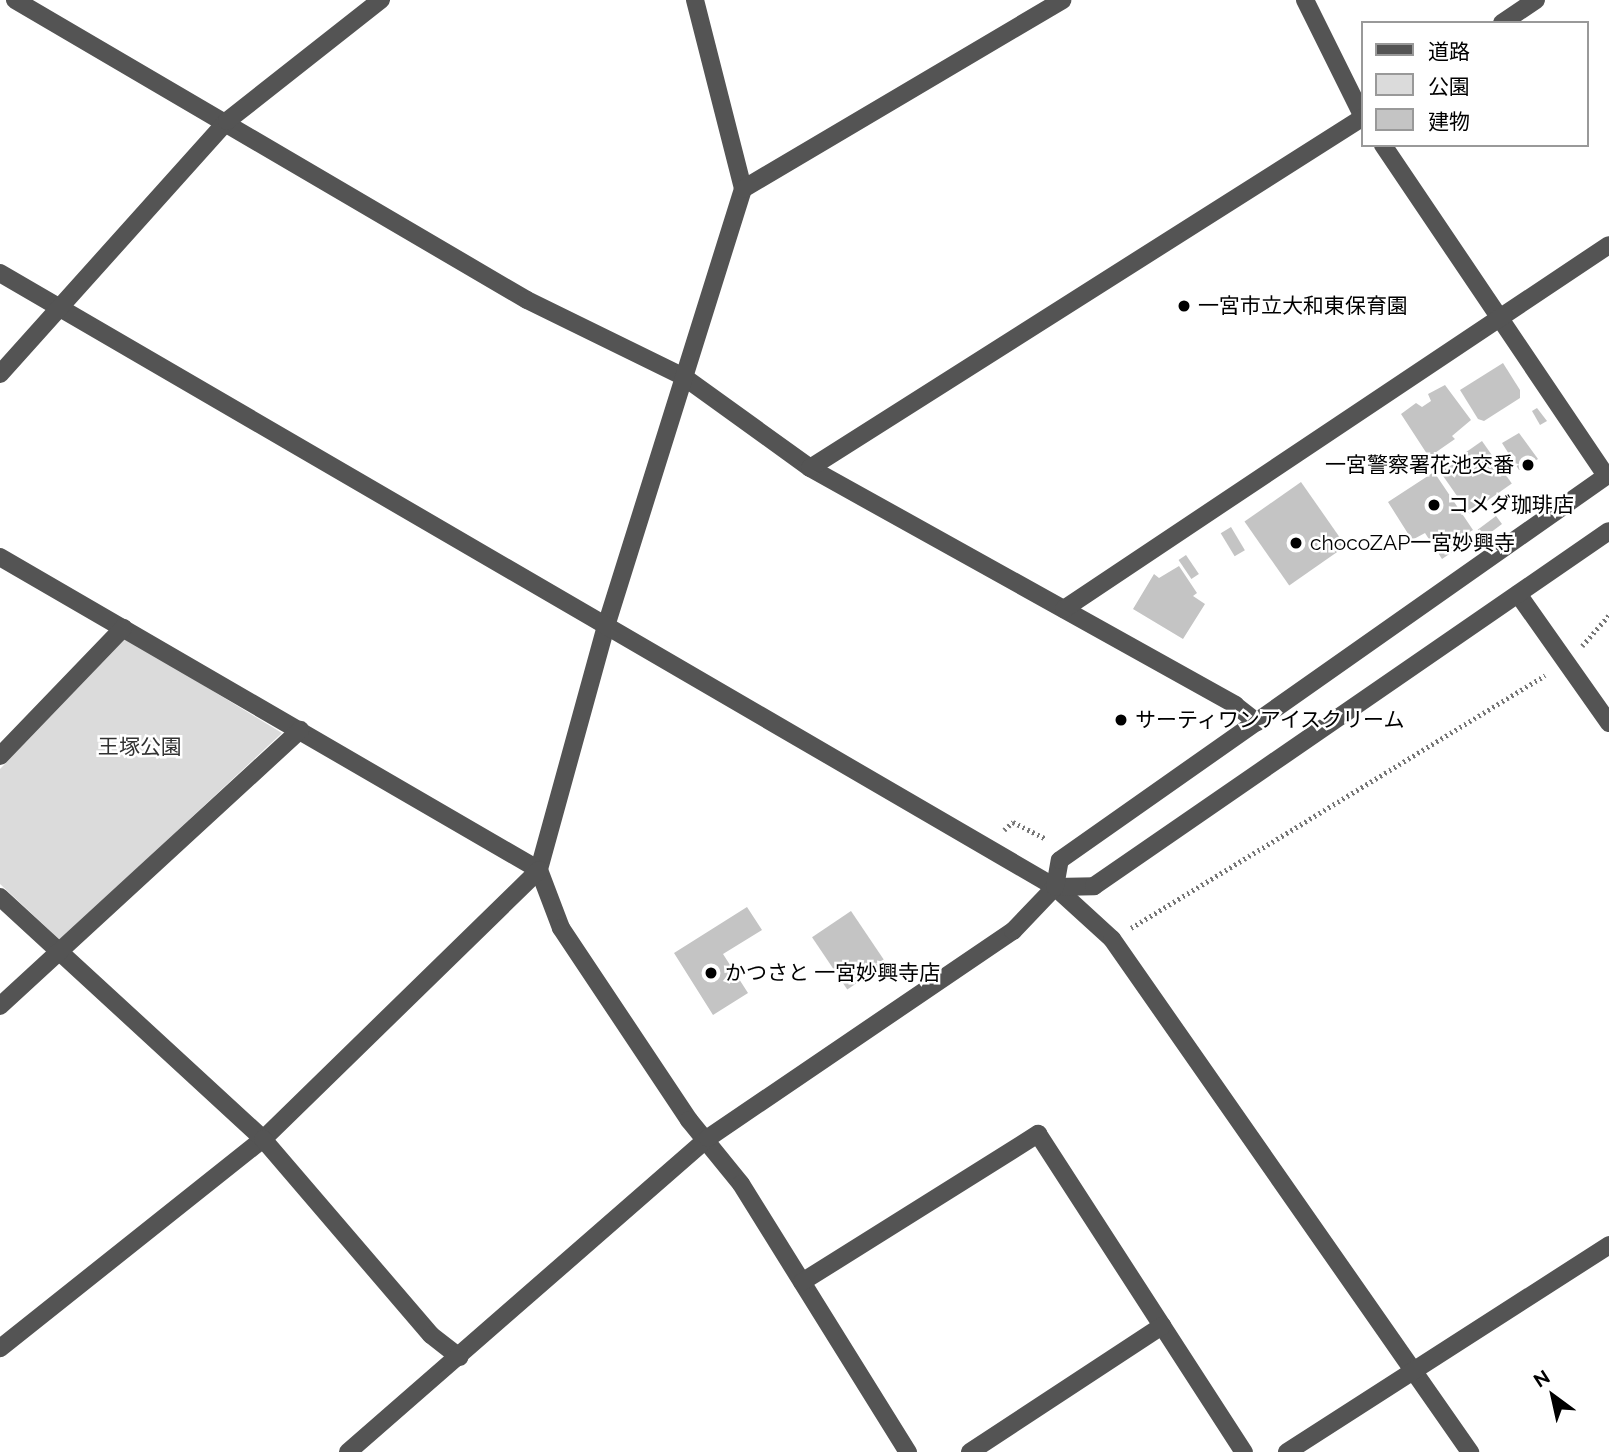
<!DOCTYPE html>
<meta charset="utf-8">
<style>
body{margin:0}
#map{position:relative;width:1609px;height:1452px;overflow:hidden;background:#fff;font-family:Raleway,"Noto Sans JP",sans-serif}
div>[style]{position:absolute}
.green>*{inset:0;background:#dbdbdb}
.building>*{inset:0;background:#c4c4c4;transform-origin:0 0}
.path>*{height:4.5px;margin-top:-2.25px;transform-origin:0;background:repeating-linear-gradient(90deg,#767676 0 2px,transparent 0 5.5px)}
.minor>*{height:18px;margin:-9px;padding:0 9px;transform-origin:9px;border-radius:9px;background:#545454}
.dots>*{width:19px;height:19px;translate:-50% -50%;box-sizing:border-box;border:4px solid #fff;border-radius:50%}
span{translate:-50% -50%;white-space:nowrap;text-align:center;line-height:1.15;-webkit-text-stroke:5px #fff;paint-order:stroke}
.poi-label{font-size:21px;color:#000}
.left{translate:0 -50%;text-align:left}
.right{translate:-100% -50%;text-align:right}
.park-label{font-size:21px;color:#323232}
.legend{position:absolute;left:1361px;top:21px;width:228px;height:126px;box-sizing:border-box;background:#fff;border:2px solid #999;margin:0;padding:9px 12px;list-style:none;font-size:21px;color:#000}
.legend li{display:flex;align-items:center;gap:14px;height:35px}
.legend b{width:35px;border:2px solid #999}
.north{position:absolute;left:1518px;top:1361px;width:70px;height:70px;-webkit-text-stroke:5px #fff;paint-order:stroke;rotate:327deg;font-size:19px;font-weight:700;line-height:28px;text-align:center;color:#000}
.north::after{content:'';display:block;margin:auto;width:24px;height:32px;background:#000;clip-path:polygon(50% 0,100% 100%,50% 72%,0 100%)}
</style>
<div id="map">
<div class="green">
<div style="clip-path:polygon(126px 638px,282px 733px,60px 940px,0 884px,0 769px)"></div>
</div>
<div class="building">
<div style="clip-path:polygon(1503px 363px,1520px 390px,1520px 398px,1484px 421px,1478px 419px,1460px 390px)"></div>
<div style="clip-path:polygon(1445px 385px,1471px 420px,1452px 436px,1455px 439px,1429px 457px,1401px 414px,1416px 403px,1422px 407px,1431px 401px,1428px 394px)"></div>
<div style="clip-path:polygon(1537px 408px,1547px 421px,1540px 425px,1532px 411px)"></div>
<div style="clip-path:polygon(1519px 433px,1538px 459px,1519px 470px,1502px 443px)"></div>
<div style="left:1482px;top:441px;width:52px;height:52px;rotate:55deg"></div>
<div style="clip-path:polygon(1434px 472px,1473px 530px,1466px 534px,1470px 540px,1442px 559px,1425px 533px,1412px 540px,1388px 502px)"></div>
<div style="left:1301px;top:482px;width:78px;height:69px;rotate:55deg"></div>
<div style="left:1496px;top:516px;width:10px;height:23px;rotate:53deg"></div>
<div style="left:1231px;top:527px;width:27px;height:12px;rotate:59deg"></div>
<div style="left:1186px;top:555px;width:23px;height:9px;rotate:56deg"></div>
<div style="clip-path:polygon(1179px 566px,1197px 593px,1193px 596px,1205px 604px,1183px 639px,1133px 609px,1154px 574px,1159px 578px)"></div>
<div style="clip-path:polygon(747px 907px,762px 930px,723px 954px,748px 993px,713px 1015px,674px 953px)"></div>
<div style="left:851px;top:911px;width:63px;height:47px;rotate:56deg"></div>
</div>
<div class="path">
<div style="left:1582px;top:646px;width:41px;rotate:-48.9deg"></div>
<div style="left:1004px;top:830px;width:12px;rotate:-42deg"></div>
<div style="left:1013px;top:822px;width:38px;rotate:27deg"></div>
<div style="left:1131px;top:928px;width:485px;rotate:-31.4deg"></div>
</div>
<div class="minor">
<div style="left:15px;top:0;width:593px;rotate:30.37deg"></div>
<div style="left:527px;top:300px;width:175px;rotate:26.1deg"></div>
<div style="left:684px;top:377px;width:155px;rotate:35.8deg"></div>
<div style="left:810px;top:468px;width:487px;rotate:29.1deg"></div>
<div style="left:1235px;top:705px;width:28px;rotate:38deg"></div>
<div style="left:695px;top:0;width:195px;rotate:75.7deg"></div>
<div style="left:743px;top:189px;width:458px;rotate:107.4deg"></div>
<div style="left:606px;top:626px;width:253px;rotate:105.4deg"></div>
<div style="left:539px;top:870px;width:62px;rotate:69.2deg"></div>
<div style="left:561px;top:928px;width:231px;rotate:56.3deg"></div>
<div style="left:689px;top:1120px;width:82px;rotate:50.9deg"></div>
<div style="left:741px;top:1184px;width:316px;rotate:58.1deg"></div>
<div style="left:1305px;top:0;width:128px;rotate:63.6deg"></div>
<div style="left:1502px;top:23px;width:41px;rotate:-34.1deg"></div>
<div style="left:1383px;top:145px;width:399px;rotate:56deg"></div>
<div style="left:743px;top:189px;width:371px;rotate:-30.6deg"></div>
<div style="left:0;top:273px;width:1221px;rotate:30.2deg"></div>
<div style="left:1055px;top:887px;width:77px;rotate:42.4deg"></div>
<div style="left:1112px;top:939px;width:626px;rotate:55.09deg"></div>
<div style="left:0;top:374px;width:340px;rotate:-48.1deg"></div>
<div style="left:227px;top:121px;width:196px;rotate:-38.2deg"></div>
<div style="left:810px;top:468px;width:654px;rotate:-32.38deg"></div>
<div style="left:0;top:557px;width:623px;rotate:30.14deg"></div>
<div style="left:539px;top:870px;width:385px;rotate:135.7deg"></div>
<div style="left:263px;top:1139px;width:336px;rotate:141.5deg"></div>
<div style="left:1518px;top:594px;width:158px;rotate:54.8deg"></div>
<div style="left:1064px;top:609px;width:655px;rotate:-33.74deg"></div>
<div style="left:0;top:756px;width:178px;rotate:-46.1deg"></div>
<div style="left:1055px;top:887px;width:39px;rotate:-1deg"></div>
<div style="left:1094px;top:886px;width:625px;rotate:-34.58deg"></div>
<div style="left:0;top:897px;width:357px;rotate:42.6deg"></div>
<div style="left:263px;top:1139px;width:258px;rotate:49.4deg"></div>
<div style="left:431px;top:1335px;width:36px;rotate:38deg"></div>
<div style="left:0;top:1006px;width:408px;rotate:-42.6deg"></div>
<div style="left:802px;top:1282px;width:279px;rotate:-32.1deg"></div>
<div style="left:1038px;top:1134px;width:379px;rotate:57.1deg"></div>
<div style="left:348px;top:1452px;width:478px;rotate:-41.1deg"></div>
<div style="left:708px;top:1138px;width:369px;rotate:-34.2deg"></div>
<div style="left:1013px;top:931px;width:61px;rotate:-46.3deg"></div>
<div style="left:1055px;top:887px;width:27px;rotate:-80deg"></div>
<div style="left:1060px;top:860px;width:671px;rotate:-35.11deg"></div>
<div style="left:970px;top:1452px;width:230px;rotate:-33.3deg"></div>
<div style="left:1287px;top:1452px;width:383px;rotate:-32.7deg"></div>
</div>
<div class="dots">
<div style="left:1184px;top:306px;background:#000"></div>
<div style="left:1528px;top:465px;background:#000"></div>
<div style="left:1434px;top:505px;background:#000"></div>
<div style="left:1296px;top:543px;background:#000"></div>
<div style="left:1121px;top:720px;background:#000"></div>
<div style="left:711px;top:973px;background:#000"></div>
</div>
<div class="poi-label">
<span class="left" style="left:1198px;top:306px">一宮市立大和東保育園</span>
<span class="right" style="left:1514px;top:465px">一宮警察署花池交番</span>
<span class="left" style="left:1448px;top:505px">コメダ珈琲店</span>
<span class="left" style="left:1310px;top:543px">chocoZAP一宮妙興寺</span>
<span class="left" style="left:1135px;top:720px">サーティワンアイスクリーム</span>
<span class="left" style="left:725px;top:973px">かつさと 一宮妙興寺店</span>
</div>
<div class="park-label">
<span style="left:140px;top:747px">王塚公園</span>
</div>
<ul class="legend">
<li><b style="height:9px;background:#545454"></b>道路</li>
<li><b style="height:19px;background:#dbdbdb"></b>公園</li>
<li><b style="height:19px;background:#c4c4c4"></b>建物</li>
</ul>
<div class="north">N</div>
</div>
